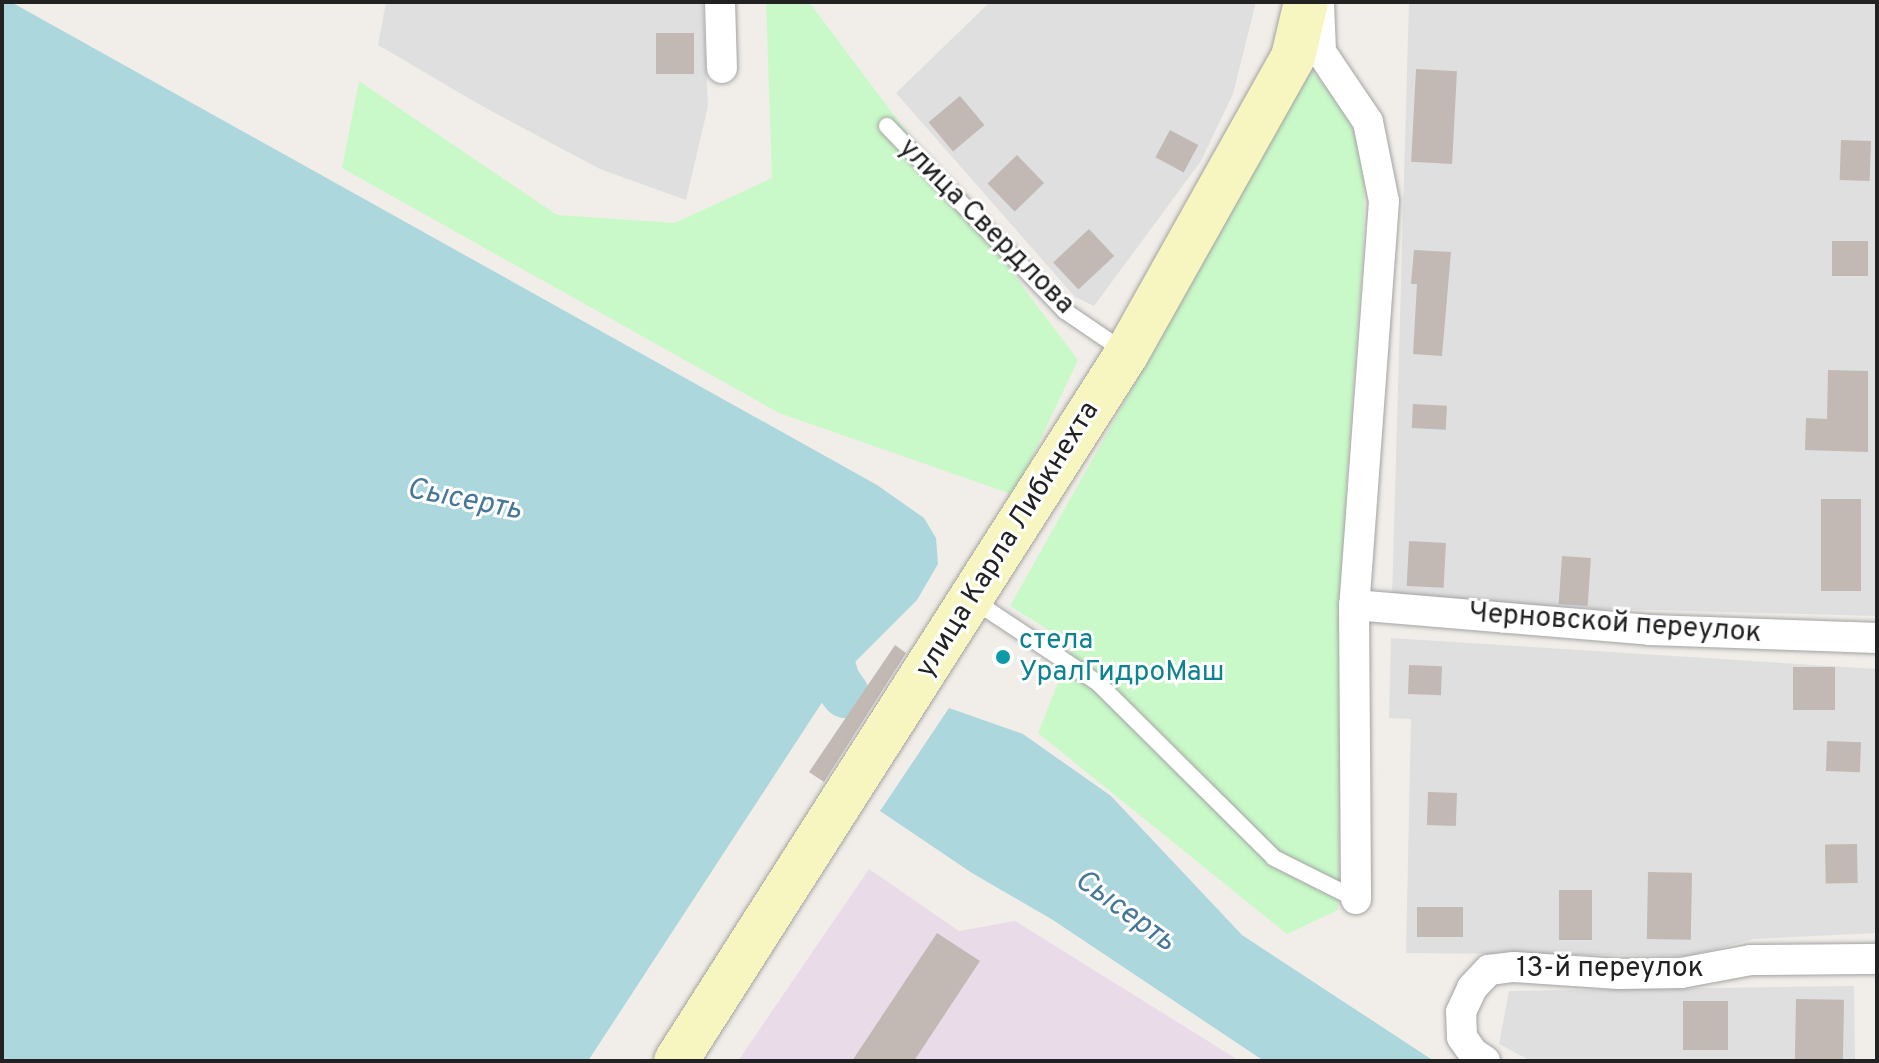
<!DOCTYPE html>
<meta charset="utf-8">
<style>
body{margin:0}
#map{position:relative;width:1879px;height:1063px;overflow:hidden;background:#f1eee9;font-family:Overpass,sans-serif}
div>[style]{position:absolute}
.residential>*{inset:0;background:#dfdfdf}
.industrial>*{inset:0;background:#eadbe9}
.park>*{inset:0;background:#c9f9c8}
.water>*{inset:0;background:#abd7dd}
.river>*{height:48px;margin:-24px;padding:0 24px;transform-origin:24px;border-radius:24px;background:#abd7dd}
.building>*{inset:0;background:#c2b9b5;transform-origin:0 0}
.roads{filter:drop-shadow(0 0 2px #a3a3a3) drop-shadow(0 0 2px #a3a3a3)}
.lane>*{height:16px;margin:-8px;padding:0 8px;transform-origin:8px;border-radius:8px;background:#fff}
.street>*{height:30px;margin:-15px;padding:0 15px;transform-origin:15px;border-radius:15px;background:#fff}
.secondary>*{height:44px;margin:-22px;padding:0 22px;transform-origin:22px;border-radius:22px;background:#f8f6c0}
.dots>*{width:22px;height:22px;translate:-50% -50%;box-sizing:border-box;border:4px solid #fff;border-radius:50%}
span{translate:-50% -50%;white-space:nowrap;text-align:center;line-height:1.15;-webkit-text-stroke:6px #fff;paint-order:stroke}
.street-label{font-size:28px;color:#222}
.culture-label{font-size:28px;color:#0d838f}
.left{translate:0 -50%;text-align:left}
.water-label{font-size:30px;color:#467798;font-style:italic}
.frame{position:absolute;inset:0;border:4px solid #222;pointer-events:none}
</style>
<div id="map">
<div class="residential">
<div style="clip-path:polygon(386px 2px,703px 2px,708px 106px,686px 200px,600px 169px,482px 106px,378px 45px)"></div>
<div style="clip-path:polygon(990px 2px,1256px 2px,1233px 94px,1201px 161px,1094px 306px,1075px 297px,896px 93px)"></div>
<div style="clip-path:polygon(1409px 2px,1877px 2px,1877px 616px,1578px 608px,1392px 597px)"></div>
<div style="clip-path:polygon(1391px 638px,1877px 669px,1877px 933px,1753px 939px,1692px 956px,1406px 953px,1411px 719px,1389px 718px)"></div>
<div style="clip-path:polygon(1854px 986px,1855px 1061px,1531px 1061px,1499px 1044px,1509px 991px)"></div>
</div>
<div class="industrial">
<div style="clip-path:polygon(869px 869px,959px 931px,1015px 921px,1240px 1061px,738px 1061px)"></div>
</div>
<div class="park">
<div style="clip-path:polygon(766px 2px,809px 2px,1078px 360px,1014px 495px,779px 413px,342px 168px,359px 81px,557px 215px,675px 223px,772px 178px)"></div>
<div style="clip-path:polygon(1311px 70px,1344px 109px,1365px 159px,1363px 252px,1346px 493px,1338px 910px,1287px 934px,1038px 733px,1073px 645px,1010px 606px)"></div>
</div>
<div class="water">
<div style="clip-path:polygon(2px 2px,11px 2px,877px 485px,924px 518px,936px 538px,938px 564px,917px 600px,836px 681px,588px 1061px,2px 1061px)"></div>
<div style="clip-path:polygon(949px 708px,1023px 734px,1111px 796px,1242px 935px,1434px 1061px,1264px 1061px,1053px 920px,972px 873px,880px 811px)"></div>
</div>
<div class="river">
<div style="left:818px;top:619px;width:65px;rotate:73.8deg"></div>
<div style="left:836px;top:681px;width:16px;rotate:55deg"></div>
</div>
<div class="building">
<div style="left:656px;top:33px;width:38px;height:41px"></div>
<div style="left:1416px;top:69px;width:41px;height:93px;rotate:3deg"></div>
<div style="left:960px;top:96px;width:38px;height:41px;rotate:50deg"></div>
<div style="left:1170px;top:130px;width:32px;height:31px;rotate:28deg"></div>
<div style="left:1841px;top:140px;width:30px;height:40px;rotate:2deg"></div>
<div style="left:1017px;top:155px;width:39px;height:41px;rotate:46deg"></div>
<div style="left:1089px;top:229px;width:37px;height:49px;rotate:47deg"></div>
<div style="left:1832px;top:241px;width:36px;height:35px"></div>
<div style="clip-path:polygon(1414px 250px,1451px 252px,1442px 356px,1413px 354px,1417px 284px,1411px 284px)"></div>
<div style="clip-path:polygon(1828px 370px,1868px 371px,1868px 452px,1805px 450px,1806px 418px,1827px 419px)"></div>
<div style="left:1413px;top:404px;width:34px;height:24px;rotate:3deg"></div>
<div style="left:1821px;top:499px;width:40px;height:92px"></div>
<div style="left:1409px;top:541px;width:37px;height:45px;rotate:3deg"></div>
<div style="left:1562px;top:556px;width:29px;height:48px;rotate:4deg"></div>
<div style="clip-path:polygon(895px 645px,906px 653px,824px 782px,809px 772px)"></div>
<div style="left:1409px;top:665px;width:33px;height:29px;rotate:2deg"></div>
<div style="left:1793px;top:667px;width:42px;height:43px"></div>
<div style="left:1827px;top:741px;width:34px;height:30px;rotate:2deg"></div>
<div style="left:1428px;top:792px;width:29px;height:33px;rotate:2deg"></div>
<div style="left:1857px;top:844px;width:39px;height:32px;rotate:89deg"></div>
<div style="left:1648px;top:872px;width:44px;height:67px;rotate:1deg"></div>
<div style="left:1559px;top:890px;width:33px;height:50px"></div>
<div style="left:1417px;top:907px;width:46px;height:30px"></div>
<div style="clip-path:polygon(937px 933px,980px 961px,914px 1061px,852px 1061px)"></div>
<div style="left:1796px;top:999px;width:48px;height:62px;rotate:1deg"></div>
<div style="left:1683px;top:1001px;width:45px;height:49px"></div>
</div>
<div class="roads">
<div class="lane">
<div style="left:887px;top:126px;width:257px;rotate:46.1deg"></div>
<div style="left:1065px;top:311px;width:73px;rotate:34.3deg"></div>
<div style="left:973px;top:600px;width:150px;rotate:33.6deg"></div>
<div style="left:1098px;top:683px;width:248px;rotate:44.8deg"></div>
<div style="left:1274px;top:858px;width:92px;rotate:26.6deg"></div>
</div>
<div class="street">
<div style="left:720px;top:2px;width:66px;rotate:88.3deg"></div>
<div style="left:1319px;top:2px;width:50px;rotate:87.7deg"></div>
<div style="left:1321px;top:52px;width:84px;rotate:56.1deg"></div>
<div style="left:1368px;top:122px;width:81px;rotate:78.6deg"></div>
<div style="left:1384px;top:201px;width:405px;rotate:94.2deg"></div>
<div style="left:1354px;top:605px;width:294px;rotate:89.6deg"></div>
<div style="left:1354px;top:605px;width:297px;rotate:4.8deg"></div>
<div style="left:1650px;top:630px;width:227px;rotate:2deg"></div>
<div style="left:1485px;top:1061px;width:14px;rotate:-146deg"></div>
<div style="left:1473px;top:1053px;width:19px;rotate:-125deg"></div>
<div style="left:1462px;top:1037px;width:25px;rotate:-92deg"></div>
<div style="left:1461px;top:1012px;width:26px;rotate:-65deg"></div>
<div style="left:1472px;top:988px;width:25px;rotate:-47deg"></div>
<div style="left:1489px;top:970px;width:25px;rotate:-7deg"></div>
<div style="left:1514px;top:967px;width:105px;rotate:3.8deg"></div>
<div style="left:1619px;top:974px;width:62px;rotate:-0.9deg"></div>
<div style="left:1681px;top:973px;width:71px;rotate:-10.5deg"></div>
<div style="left:1751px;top:960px;width:126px;rotate:-0.5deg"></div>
</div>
<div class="secondary">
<div style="left:676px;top:1061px;width:839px;rotate:-57.5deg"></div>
<div style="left:1127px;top:353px;width:339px;rotate:-60.7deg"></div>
<div style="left:1293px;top:57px;width:57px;rotate:-76.7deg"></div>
</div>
</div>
<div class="dots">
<div style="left:1003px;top:657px;background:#0f9aa8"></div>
</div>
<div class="street-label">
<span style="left:986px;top:227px;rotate:45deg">улица Свердлова</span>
<span style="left:1008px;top:540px;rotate:-58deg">улица Карла Либкнехта</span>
<span style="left:1615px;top:624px;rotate:4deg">Черновской переулок</span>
<span style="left:1610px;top:969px">13-й переулок</span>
</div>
<div class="culture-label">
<span class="left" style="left:1019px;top:657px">стела<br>УралГидроМаш</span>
</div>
<div class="water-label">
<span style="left:464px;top:501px;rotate:11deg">Сысерть</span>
<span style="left:1124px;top:912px;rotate:36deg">Сысерть</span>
</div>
<div class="frame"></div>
</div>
